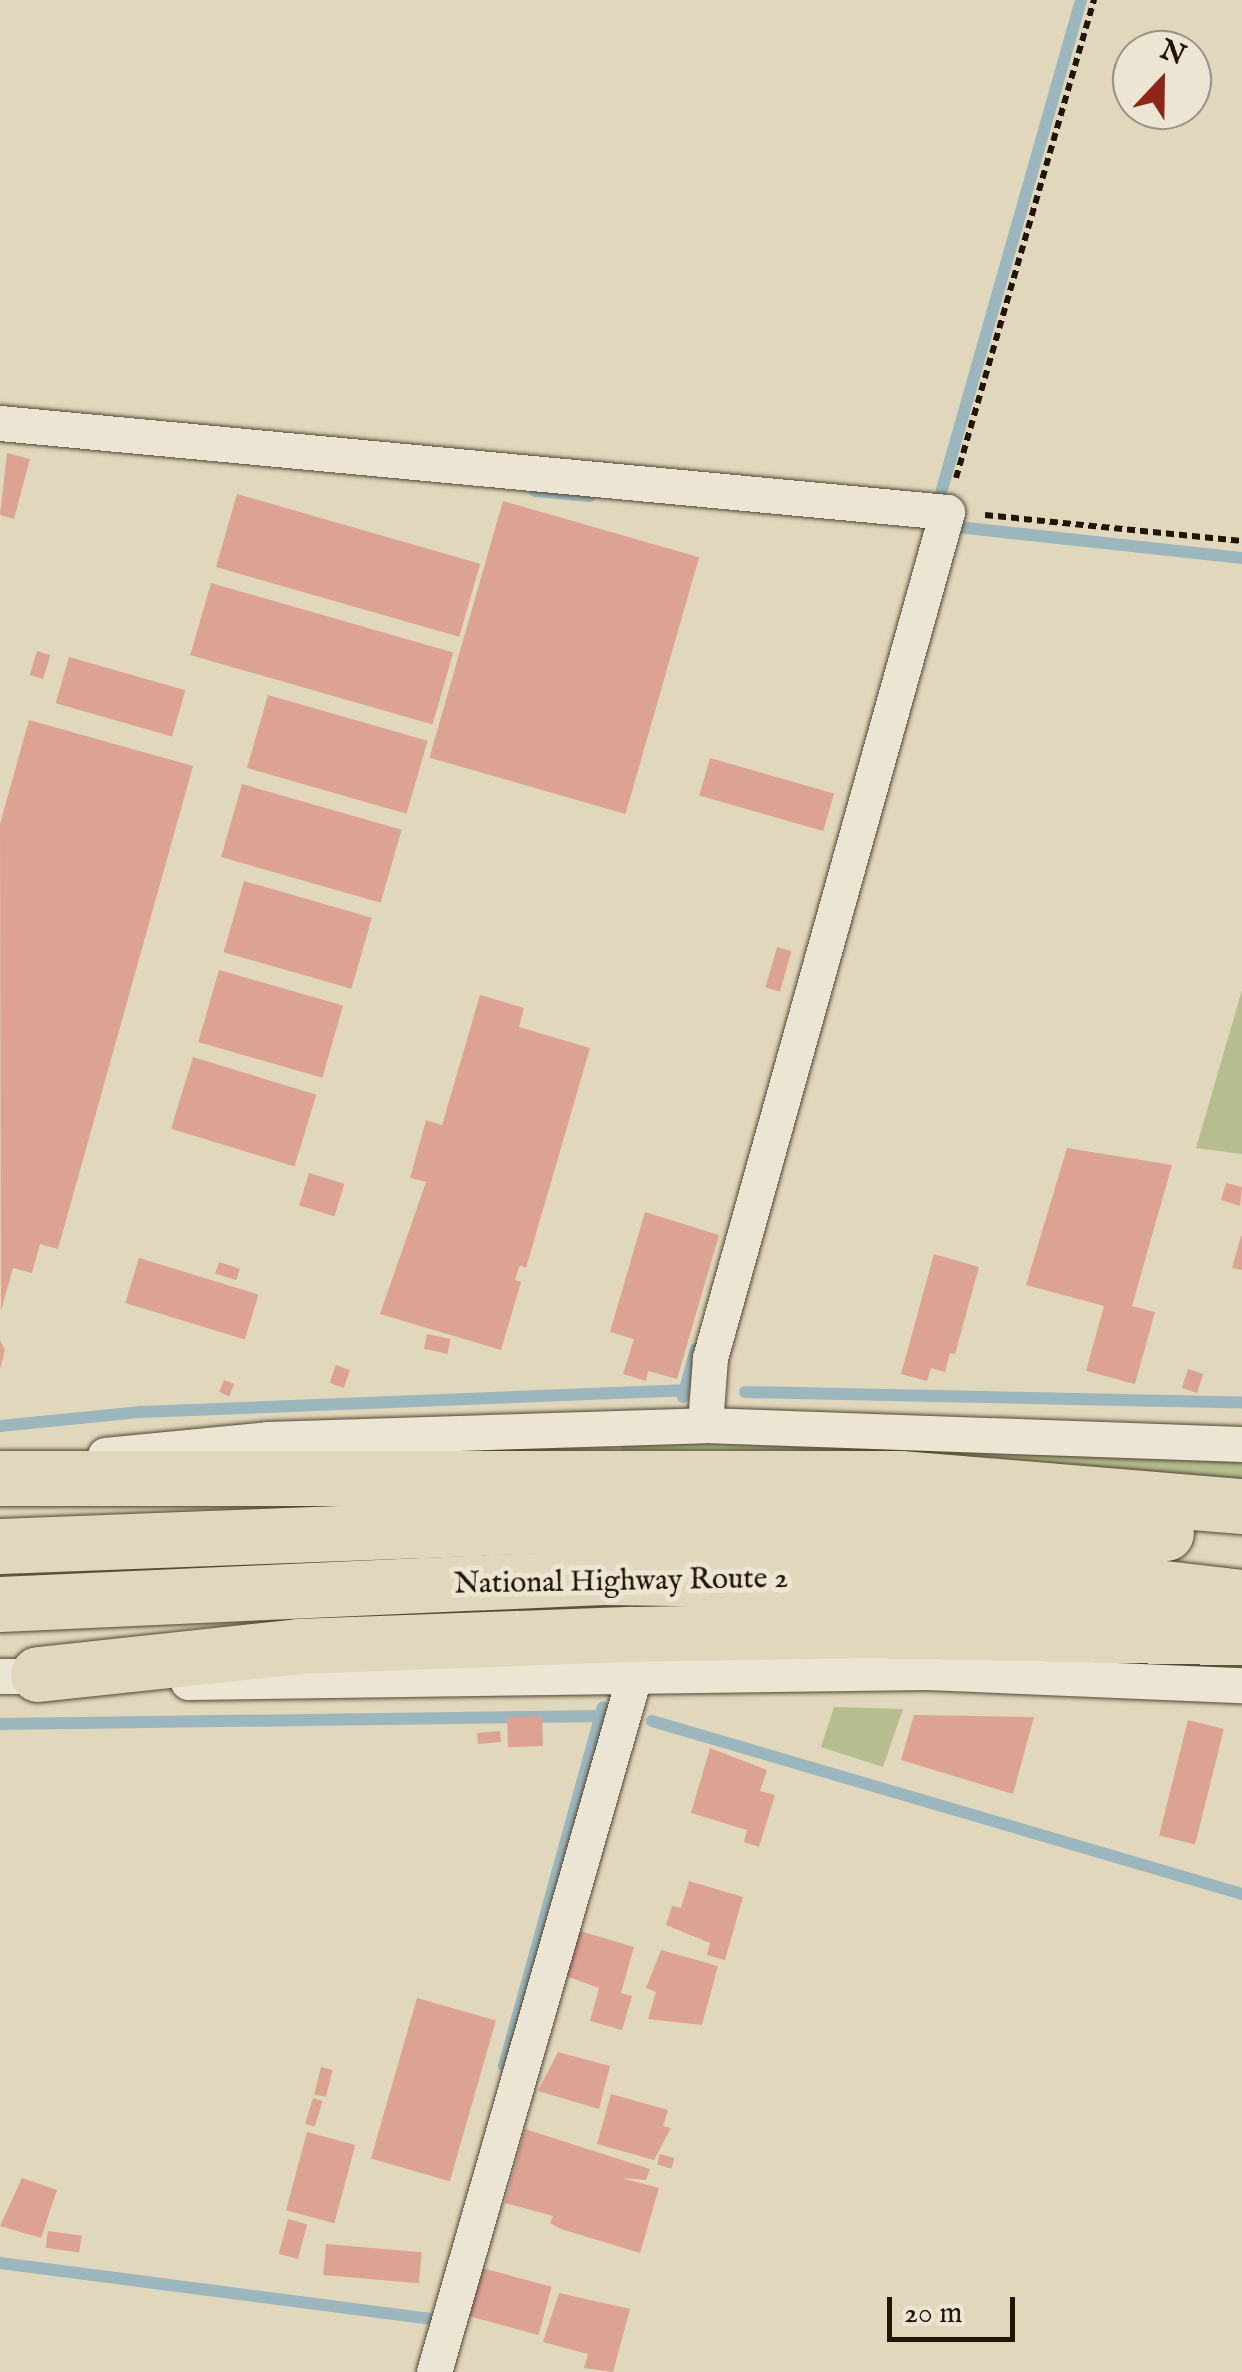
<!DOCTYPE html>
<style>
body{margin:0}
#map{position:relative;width:1242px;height:2372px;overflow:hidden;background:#e1d7bc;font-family:"IM FELL English",serif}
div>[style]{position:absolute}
.green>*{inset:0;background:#b6bd8e}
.stream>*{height:12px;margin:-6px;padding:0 6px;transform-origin:6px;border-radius:6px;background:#9bb6bd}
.building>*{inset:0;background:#dca395;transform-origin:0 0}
.path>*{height:6px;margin-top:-3px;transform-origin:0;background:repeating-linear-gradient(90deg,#221504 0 8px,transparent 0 13px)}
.roads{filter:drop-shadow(0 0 2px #524632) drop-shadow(0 0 2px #524632)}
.street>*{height:35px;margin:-17.5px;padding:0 17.5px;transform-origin:17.5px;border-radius:17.5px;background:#ece5d3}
.highway>*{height:55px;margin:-27.5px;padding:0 27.5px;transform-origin:27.5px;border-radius:27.5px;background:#e1d7bc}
span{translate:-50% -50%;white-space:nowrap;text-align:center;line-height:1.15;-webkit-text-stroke:10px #ece5d3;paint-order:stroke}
.street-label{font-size:30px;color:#221504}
.north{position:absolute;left:1112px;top:30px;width:100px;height:100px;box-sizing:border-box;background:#ece5d3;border:2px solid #9b9280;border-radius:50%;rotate:22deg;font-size:28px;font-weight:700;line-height:40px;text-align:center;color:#221504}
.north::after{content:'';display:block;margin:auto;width:35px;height:45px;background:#8f2418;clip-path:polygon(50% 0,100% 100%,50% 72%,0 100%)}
.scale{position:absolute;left:887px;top:2297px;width:128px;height:45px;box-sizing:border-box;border:5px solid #221504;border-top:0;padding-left:12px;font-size:30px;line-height:35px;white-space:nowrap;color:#221504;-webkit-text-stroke:8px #ece5d3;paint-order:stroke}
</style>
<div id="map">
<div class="green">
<div style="clip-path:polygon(1242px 990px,1242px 1154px,1196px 1148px)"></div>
<div style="clip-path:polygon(760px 1439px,1242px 1457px,1242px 1480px,796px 1450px,620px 1450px,624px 1443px)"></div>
<div style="clip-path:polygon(834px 1707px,903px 1709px,883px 1767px,821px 1747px)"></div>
</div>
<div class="stream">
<div style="left:535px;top:491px;width:55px;rotate:5.2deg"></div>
<div style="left:937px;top:507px;width:527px;rotate:-74.14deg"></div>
<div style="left:957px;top:527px;width:287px;rotate:6.2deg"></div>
<div style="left:745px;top:1392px;width:497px;rotate:1.2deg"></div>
<div style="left:683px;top:1397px;width:50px;rotate:-74.8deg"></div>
<div style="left:0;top:1426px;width:142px;rotate:-5.7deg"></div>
<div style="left:141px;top:1412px;width:550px;rotate:-2.29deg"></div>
<div style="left:652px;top:1721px;width:615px;rotate:16.34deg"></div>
<div style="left:0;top:1724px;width:607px;rotate:-0.76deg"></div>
<div style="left:504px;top:2066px;width:372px;rotate:-74.6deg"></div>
<div style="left:0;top:2263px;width:438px;rotate:7.4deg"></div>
</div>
<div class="building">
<div style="clip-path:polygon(7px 453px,30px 459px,14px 519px,0 515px)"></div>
<div style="left:237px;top:494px;width:253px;height:76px;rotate:16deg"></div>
<div style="left:503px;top:501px;width:204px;height:267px;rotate:16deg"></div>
<div style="left:211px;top:583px;width:252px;height:75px;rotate:16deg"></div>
<div style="left:37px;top:651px;width:14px;height:25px;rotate:17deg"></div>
<div style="left:69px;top:657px;width:121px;height:48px;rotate:16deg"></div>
<div style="left:268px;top:695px;width:166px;height:76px;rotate:16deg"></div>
<div style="clip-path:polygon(29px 720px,193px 766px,58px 1249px,40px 1244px,32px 1273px,13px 1268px,1px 1311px,0 824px)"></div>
<div style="left:710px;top:758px;width:129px;height:39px;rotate:16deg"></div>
<div style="left:242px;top:784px;width:166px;height:76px;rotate:16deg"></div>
<div style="left:244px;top:881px;width:133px;height:74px;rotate:16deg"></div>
<div style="left:777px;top:947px;width:15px;height:42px;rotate:16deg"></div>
<div style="left:219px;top:970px;width:129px;height:75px;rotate:16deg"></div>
<div style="clip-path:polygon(480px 995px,524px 1008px,519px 1027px,590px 1048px,526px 1268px,520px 1265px,515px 1280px,521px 1282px,501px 1350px,380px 1314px,426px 1182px,410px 1178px,426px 1120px,442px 1125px)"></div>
<div style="left:193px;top:1057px;width:129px;height:75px;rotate:17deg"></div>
<div style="clip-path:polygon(1067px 1148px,1172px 1165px,1132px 1306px,1155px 1312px,1135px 1384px,1086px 1371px,1104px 1306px,1026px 1285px)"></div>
<div style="left:309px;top:1173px;width:37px;height:34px;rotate:17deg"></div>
<div style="clip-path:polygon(1226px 1183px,1242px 1187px,1240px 1206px,1221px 1200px)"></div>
<div style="clip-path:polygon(645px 1212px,719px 1235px,677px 1379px,648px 1371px,646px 1381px,623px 1374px,634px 1339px,610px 1332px)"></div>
<div style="clip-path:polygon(1241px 1236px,1242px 1236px,1242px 1270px,1232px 1268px)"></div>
<div style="clip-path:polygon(934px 1254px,979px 1267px,955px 1354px,950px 1353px,945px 1372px,931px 1368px,927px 1381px,901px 1374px)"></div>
<div style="left:139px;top:1258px;width:125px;height:47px;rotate:17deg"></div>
<div style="left:219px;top:1262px;width:22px;height:12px;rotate:18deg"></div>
<div style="left:427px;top:1334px;width:24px;height:15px;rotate:12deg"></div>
<div style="clip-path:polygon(0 1340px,5px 1350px,0 1369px)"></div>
<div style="left:336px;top:1365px;width:15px;height:19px;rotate:20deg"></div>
<div style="left:1188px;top:1369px;width:16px;height:20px;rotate:18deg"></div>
<div style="left:224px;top:1380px;width:11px;height:13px;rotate:22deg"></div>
<div style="clip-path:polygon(914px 1715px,1034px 1717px,1013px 1794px,901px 1760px)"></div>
<div style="left:542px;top:1716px;width:30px;height:35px;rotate:88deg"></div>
<div style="left:1188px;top:1720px;width:37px;height:119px;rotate:14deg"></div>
<div style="left:500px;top:1731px;width:11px;height:23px;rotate:85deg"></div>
<div style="clip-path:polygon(710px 1748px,767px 1770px,760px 1791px,775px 1795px,759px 1847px,744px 1842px,747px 1830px,691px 1813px)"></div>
<div style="clip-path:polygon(689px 1881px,743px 1897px,725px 1960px,707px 1955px,710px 1943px,666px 1925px,672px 1906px,681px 1908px)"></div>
<div style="clip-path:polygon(580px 1931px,634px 1947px,621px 1993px,632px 1996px,622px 2030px,590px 2021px,599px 1988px,566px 1976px)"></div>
<div style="clip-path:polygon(661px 1950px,718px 1966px,702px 2025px,648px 2019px,656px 1992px,646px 1988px)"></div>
<div style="left:417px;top:1998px;width:82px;height:167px;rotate:16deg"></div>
<div style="clip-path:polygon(558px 2052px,610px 2066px,599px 2109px,538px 2091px)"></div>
<div style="left:321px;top:2067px;width:12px;height:28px;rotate:14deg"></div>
<div style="clip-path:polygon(611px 2094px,668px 2110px,663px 2126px,671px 2128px,654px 2160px,597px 2144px)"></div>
<div style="left:313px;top:2098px;width:10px;height:27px;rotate:17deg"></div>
<div style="clip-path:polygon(525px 2129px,650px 2169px,646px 2180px,622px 2178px,659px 2188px,640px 2253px,561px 2229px,550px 2223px,553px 2216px,505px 2203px)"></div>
<div style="left:307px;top:2132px;width:50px;height:81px;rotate:15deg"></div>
<div style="left:660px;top:2154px;width:15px;height:11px;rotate:16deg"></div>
<div style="clip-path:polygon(22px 2178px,57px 2190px,41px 2238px,0 2226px)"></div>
<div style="left:288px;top:2219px;width:20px;height:36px;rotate:15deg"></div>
<div style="left:48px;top:2231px;width:34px;height:17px;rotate:8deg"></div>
<div style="left:326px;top:2244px;width:96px;height:31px;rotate:5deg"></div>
<div style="left:482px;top:2268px;width:72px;height:50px;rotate:15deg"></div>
<div style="clip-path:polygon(559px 2293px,630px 2309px,613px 2372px,584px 2368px,588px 2354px,543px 2342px)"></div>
</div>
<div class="path">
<div style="left:956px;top:478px;width:498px;rotate:-73.9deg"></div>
<div style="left:985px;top:515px;width:258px;rotate:5.8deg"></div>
</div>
<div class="roads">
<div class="street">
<div style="left:0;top:423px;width:951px;rotate:5.37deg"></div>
<div style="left:947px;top:512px;width:879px;rotate:105.65deg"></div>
<div style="left:710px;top:1358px;width:67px;rotate:94.3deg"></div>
<div style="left:105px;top:1455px;width:163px;rotate:-5.6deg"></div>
<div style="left:267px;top:1439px;width:438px;rotate:-1.8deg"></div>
<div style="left:705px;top:1425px;width:537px;rotate:2.03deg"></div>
<div style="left:0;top:1676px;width:57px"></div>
<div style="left:188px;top:1682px;width:739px;rotate:-0.78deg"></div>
<div style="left:927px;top:1672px;width:315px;rotate:2.4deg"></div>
<div style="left:434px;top:2372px;width:723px;rotate:-73.95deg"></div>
</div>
<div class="highway">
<div style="left:0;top:1478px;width:900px"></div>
<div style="left:900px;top:1478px;width:343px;rotate:4.7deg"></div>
<div style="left:0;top:1546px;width:603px;rotate:-2.18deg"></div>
<div style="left:603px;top:1523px;width:563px;rotate:1.02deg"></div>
<div style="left:0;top:1604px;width:602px;rotate:-2.57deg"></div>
<div style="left:601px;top:1577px;width:529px;rotate:0.76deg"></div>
<div style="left:1130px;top:1584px;width:113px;rotate:6.6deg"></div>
<div style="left:38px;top:1674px;width:262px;rotate:-6.1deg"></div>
<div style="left:298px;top:1646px;width:334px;rotate:-2.1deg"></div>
<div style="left:632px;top:1634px;width:229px;rotate:-1deg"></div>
<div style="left:861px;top:1630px;width:381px;rotate:1.1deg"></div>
</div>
</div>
<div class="street-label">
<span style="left:621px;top:1582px;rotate:-1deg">National Highway Route 2</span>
</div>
<div class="north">N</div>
<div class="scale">20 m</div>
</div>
